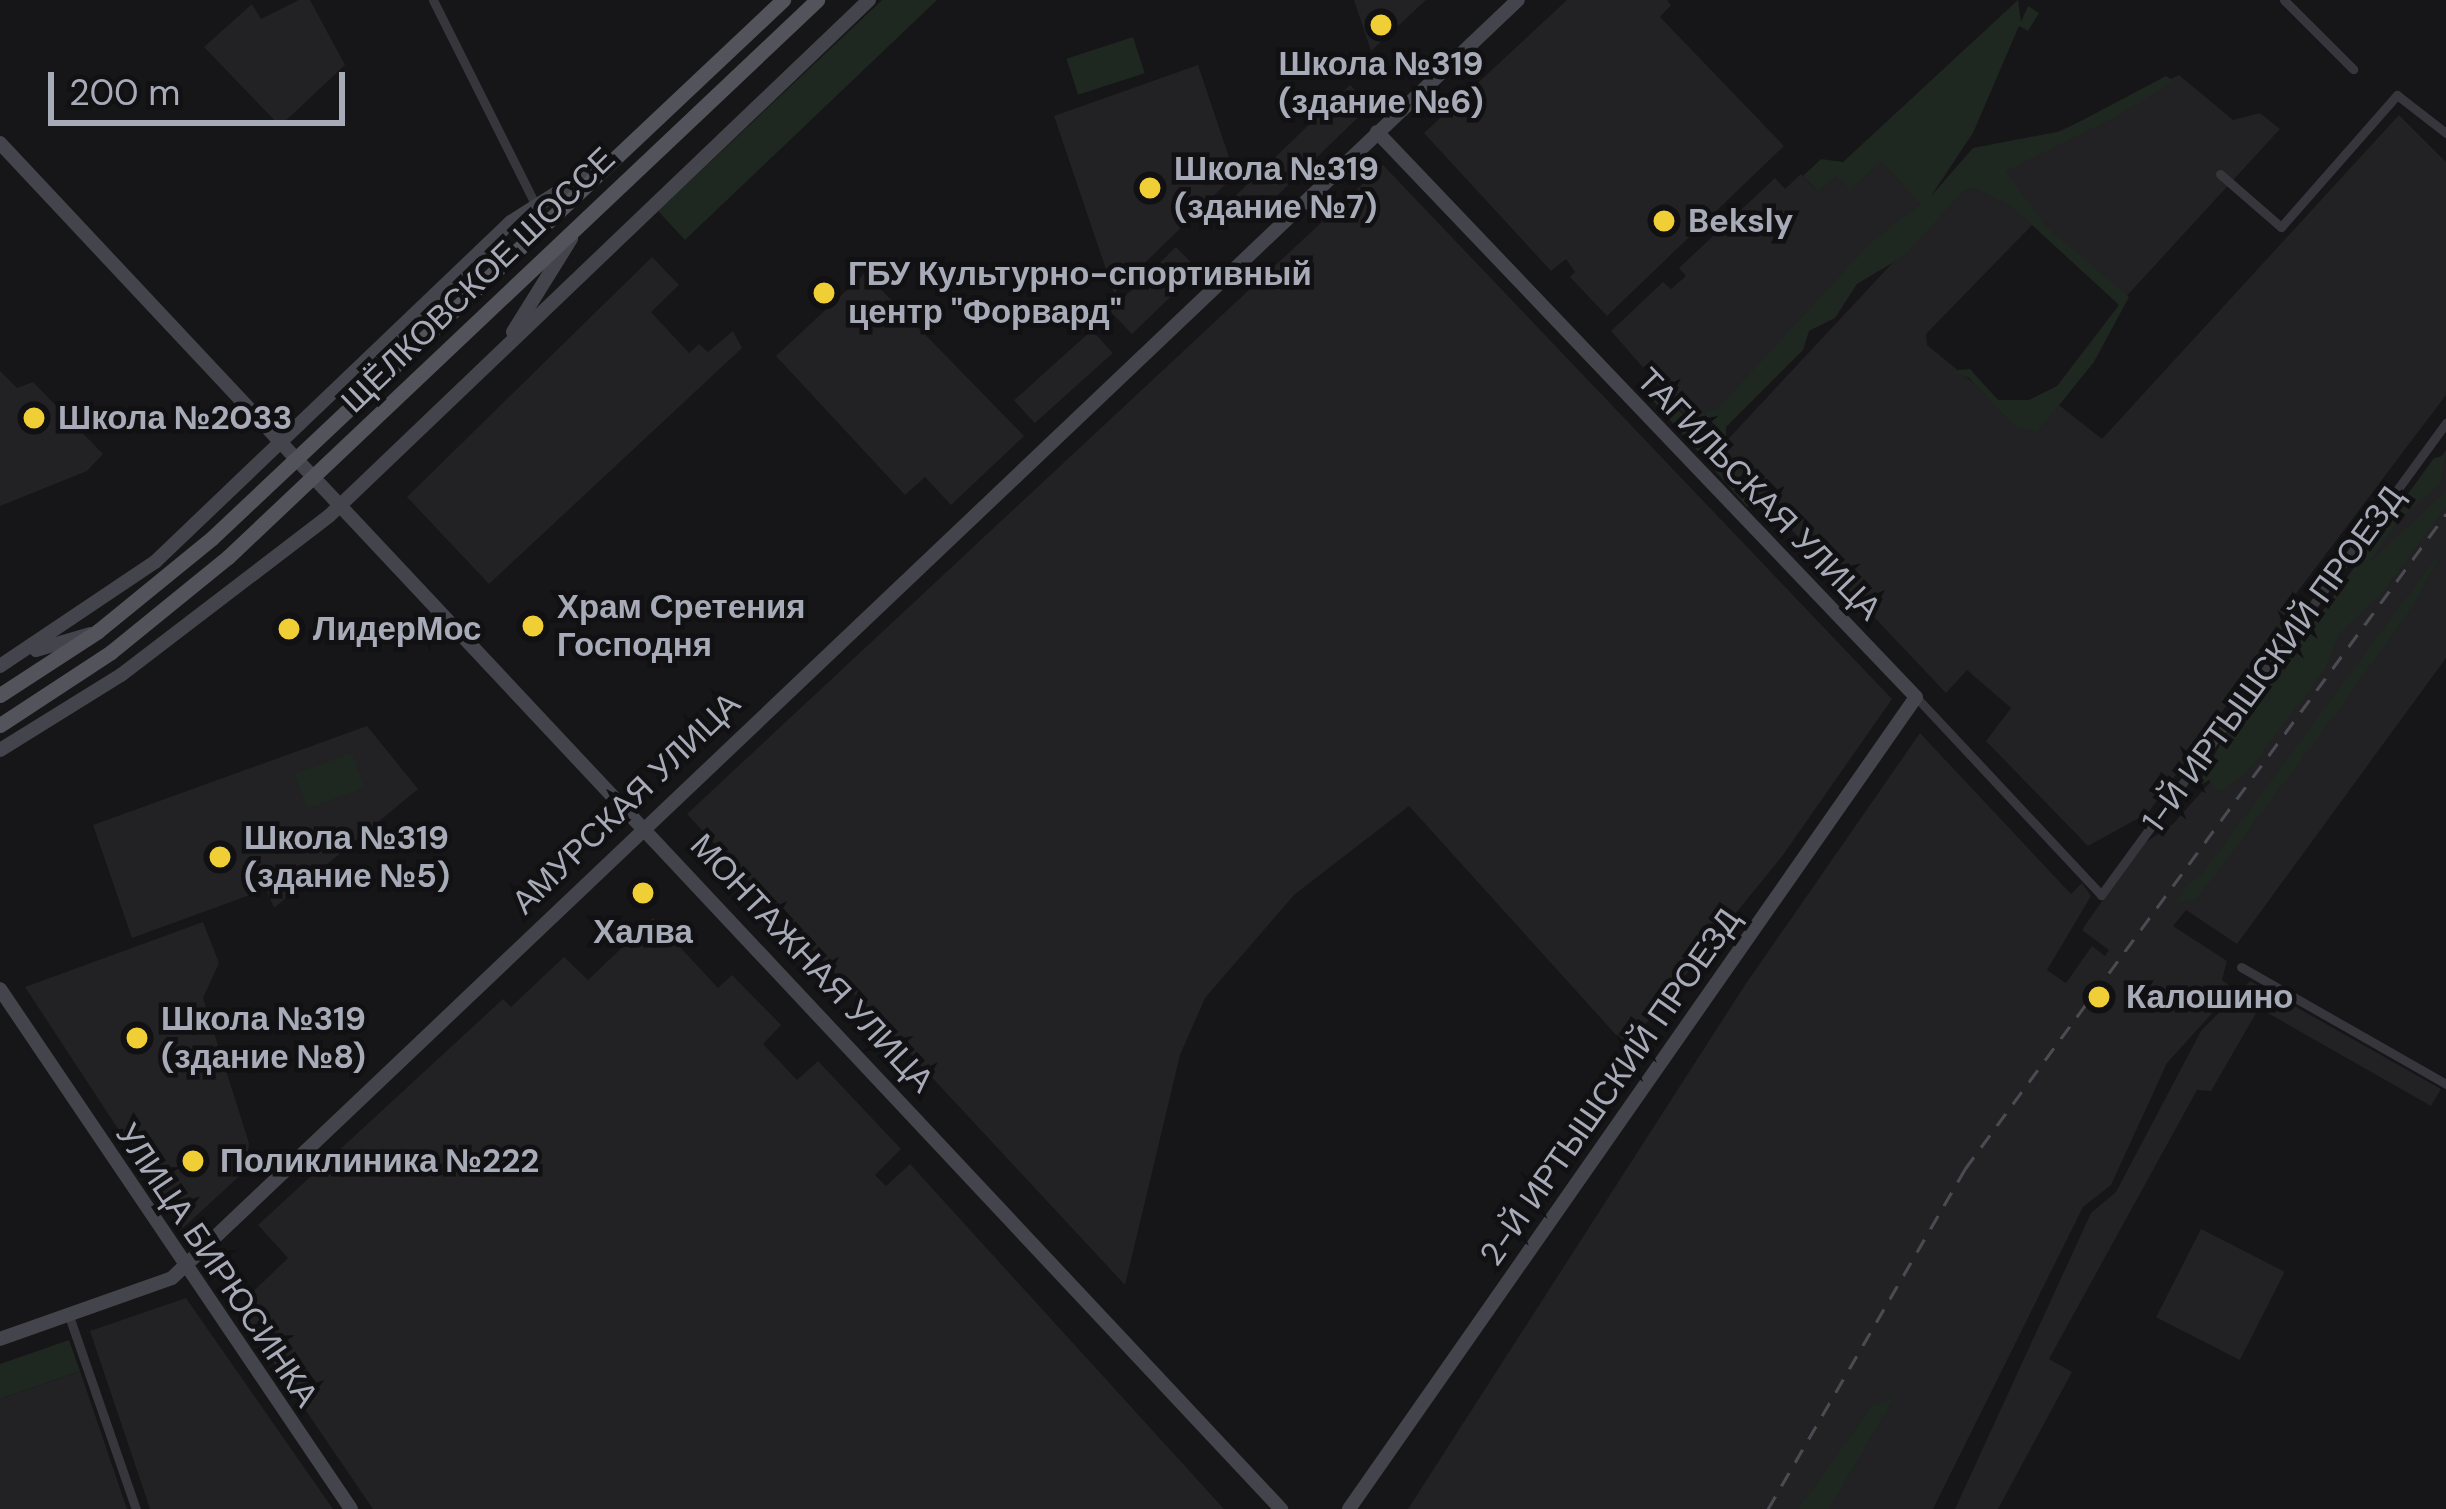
<!DOCTYPE html>
<meta charset="utf-8">
<style>
body{margin:0}
#map{position:relative;width:2446px;height:1509px;overflow:hidden;background:#161517;font-family:"DM Sans",sans-serif}
div>[style]{position:absolute}
.built>*{inset:0;background:#222124;transform-origin:0 0}
.green>*{inset:0;background:#1f2721;transform-origin:0 0}
.street>*{height:9px;margin:-4.5px;padding:0 4.5px;transform-origin:4.5px;border-radius:4.5px;background:#36363c}
.secondary>*{height:14px;margin:-7px;padding:0 7px;transform-origin:7px;border-radius:7px;background:#44454c}
.primary>*{height:15px;margin:-7.5px;padding:0 7.5px;transform-origin:7.5px;border-radius:7.5px;background:#52535b}
.rail>*{height:3px;margin-top:-1.5px;transform-origin:0;background:repeating-linear-gradient(90deg,#4b4c53 0 15px,transparent 0 27px)}
.dots>*{width:33px;height:33px;translate:-50% -50%;box-sizing:border-box;border:6px solid #111012;border-radius:50%}
span{translate:-50% -50%;white-space:nowrap;text-align:center;line-height:1.15;-webkit-text-stroke:9px #111012;paint-order:stroke}
.poi-label{font-size:33px;color:#a7aab7;font-weight:700}
.left{translate:0 -50%;text-align:left}
.street-label{font-size:33px;color:#a7aab7}
.scale{position:absolute;left:48px;top:72px;width:297px;height:54px;box-sizing:border-box;border:6px solid #a7aab7;border-top:0;padding-left:15px;font-size:36px;line-height:42px;white-space:nowrap;color:#a7aab7;-webkit-text-stroke:9px #111012;paint-order:stroke}
</style>
<div id="map">
<div class="built">
<div style="clip-path:polygon(299px 0,310px 0,345px 65px,280px 126px,204px 47px,252px 4px,261px 19px)"></div>
<div style="clip-path:polygon(1354px 0,1426px 0,1371px 51px)"></div>
<div style="clip-path:polygon(1567px 0,1667px 0,1671px 5px,1660px 17px,1784px 146px,1607px 316px,1570px 277px,1575px 272px,1566px 259px,1551px 271px,1424px 133px)"></div>
<div style="clip-path:polygon(1198px 65px,1235px 175px,1114px 293px,1054px 116px)"></div>
<div style="clip-path:polygon(2179px 75px,2233px 120px,2260px 113px,2280px 129px,2123px 300px,2037px 220px,1926px 334px,1927px 345px,2021px 422px,2045px 394px,2102px 439px,2399px 115px,2446px 162px,2446px 395px,2295px 595px,2302px 602px,2148px 813px,2088px 846px,1986px 741px,2011px 708px,1967px 670px,1946px 693px,1717px 451px,1981px 168px)"></div>
<div style="left:1350px;top:85px;width:29px;height:164px;rotate:46deg"></div>
<div style="clip-path:polygon(1881px 160px,1924px 206px,1705px 438px,1611px 331px,1663px 282px,1671px 289px,1686px 276px,1679px 268px,1775px 178px,1785px 189px,1801px 174px,1818px 192px,1836px 175px)"></div>
<div style="clip-path:polygon(1383px 165px,1892px 699px,1783px 855px,1627px 1047px,1409px 806px,1294px 895px,1205px 998px,1180px 1055px,1125px 1285px,687px 814px)"></div>
<div style="left:1176px;top:247px;width:32px;height:92px;rotate:46deg"></div>
<div style="clip-path:polygon(652px 257px,679px 285px,651px 312px,689px 353px,699px 344px,708px 352px,733px 331px,742px 348px,489px 584px,407px 497px)"></div>
<div style="clip-path:polygon(865px 273px,1024px 436px,951px 505px,925px 477px,905px 495px,776px 356px)"></div>
<div style="left:1092px;top:330px;width:31px;height:105px;rotate:48deg"></div>
<div style="clip-path:polygon(0 371px,17px 388px,33px 382px,103px 454px,87px 471px,0 506px)"></div>
<div style="clip-path:polygon(2446px 450px,2446px 658px,2237px 944px,2186px 910px,2173px 926px,2227px 961px,2222px 980px,2234px 989px,2167px 1063px,2111px 1185px,2083px 1207px,1933px 1509px,1408px 1509px,1745px 985px,1920px 733px,2071px 894px,2082px 883px,2091px 896px,2047px 970px,2066px 983px,2092px 946px,2105px 956px,2109px 950px,2082px 930px,2104px 898px,2143px 844px,2173px 824px,2220px 771px,2217px 754px)"></div>
<div style="clip-path:polygon(367px 726px,418px 789px,274px 908px,266px 889px,132px 938px,93px 825px)"></div>
<div style="clip-path:polygon(653px 918px,718px 988px,732px 975px,781px 1025px,763px 1044px,797px 1080px,818px 1061px,901px 1149px,875px 1175px,886px 1186px,910px 1164px,1224px 1509px,373px 1509px,236px 1308px,288px 1258px,258px 1225px,503px 999px,511px 1007px,564px 957px,588px 980px)"></div>
<div style="clip-path:polygon(203px 922px,219px 963px,203px 998px,249px 1143px,246px 1170px,183px 1228px,25px 987px)"></div>
<div style="clip-path:polygon(2250px 981px,2441px 1089px,2431px 1106px,2259px 1008px,2211px 1091px,2197px 1090px,2049px 1359px,2072px 1372px,1998px 1509px,1955px 1509px,2091px 1213px,2116px 1192px,2201px 1031px)"></div>
<div style="left:2201px;top:1229px;width:94px;height:99px;rotate:27deg"></div>
<div style="clip-path:polygon(186px 1298px,271px 1420px,333px 1509px,150px 1509px,90px 1331px)"></div>
<div style="clip-path:polygon(80px 1371px,127px 1509px,0 1509px,0 1399px)"></div>
</div>
<div class="green">
<div style="clip-path:polygon(882px 0,937px 0,685px 240px,658px 211px)"></div>
<div style="clip-path:polygon(2018px 0,2021px 22px,2028px 6px,2039px 13px,2028px 31px,2019px 26px,1973px 133px,1931px 196px,1973px 148px,2062px 131px,2166px 76px,2174px 81px,2114px 118px,2006px 171px,2044px 224px,2129px 297px,2094px 362px,2043px 425px,2036px 432px,2016px 427px,1969px 378px,1951px 371px,1970px 369px,1998px 400px,2029px 400px,2057px 386px,2119px 305px,2009px 204px,1973px 188px,1964px 191px,1904px 256px,1857px 284px,1835px 318px,1809px 331px,1803px 350px,1726px 427px,1726px 456px,1761px 495px,1747px 507px,1648px 395px,1658px 394px,1691px 420px,1719px 407px,1872px 241px,1921px 204px,1881px 161px,1850px 190px,1836px 176px,1818px 192px,1803px 176px,1821px 159px,1843px 162px)"></div>
<div style="left:1133px;top:37px;width:38px;height:70px;rotate:72deg"></div>
<div style="clip-path:polygon(2446px 455px,2440px 484px,2398px 521px,2369px 563px,2446px 491px,2446px 507px,2383px 592px,2340px 633px,2326px 668px,2246px 774px,2218px 792px,2209px 780px,2196px 788px,2236px 716px,2270px 683px,2434px 458px)"></div>
<div style="clip-path:polygon(2446px 544px,2413px 606px,2334px 716px,2198px 898px,2179px 903px,2182px 889px,2202px 874px)"></div>
<div style="left:352px;top:753px;width:37px;height:61px;rotate:70deg"></div>
<div style="clip-path:polygon(69px 1340px,80px 1371px,0 1399px,0 1364px)"></div>
<div style="clip-path:polygon(1894px 1398px,1829px 1509px,1798px 1509px,1872px 1406px)"></div>
</div>
<div class="street">
<div style="left:433px;top:0;width:230px;rotate:63.4deg"></div>
<div style="left:2284px;top:0;width:98px;rotate:45deg"></div>
<div style="left:2220px;top:174px;width:81px;rotate:41deg"></div>
<div style="left:2281px;top:227px;width:176px;rotate:-48.7deg"></div>
<div style="left:2397px;top:95px;width:62px;rotate:37.8deg"></div>
<div style="left:1916px;top:697px;width:271px;rotate:46.9deg"></div>
<div style="left:2101px;top:895px;width:585px;rotate:-53.84deg"></div>
<div style="left:2241px;top:967px;width:236px;rotate:29.7deg"></div>
<div style="left:69px;top:1316px;width:204px;rotate:70.9deg"></div>
</div>
<div class="secondary">
<div style="left:0;top:143px;width:1873px;rotate:46.84deg"></div>
<div style="left:513px;top:332px;width:110px;rotate:-58.1deg"></div>
<div style="left:36px;top:650px;width:56px;rotate:-16.5deg"></div>
<div style="left:0;top:666px;width:187px;rotate:-33.9deg"></div>
<div style="left:155px;top:562px;width:492px;rotate:-43.7deg"></div>
<div style="left:511px;top:222px;width:104px;rotate:-32.5deg"></div>
<div style="left:0;top:750px;width:142px;rotate:-31.8deg"></div>
<div style="left:121px;top:675px;width:262px;rotate:-37.4deg"></div>
<div style="left:329px;top:516px;width:747px;rotate:-43.7deg"></div>
<div style="left:0;top:989px;width:627px;rotate:55.98deg"></div>
<div style="left:0;top:1339px;width:182px;rotate:-19.5deg"></div>
<div style="left:172px;top:1278px;width:1856px;rotate:-43.52deg"></div>
<div style="left:1349px;top:1509px;width:990px;rotate:-55.07deg"></div>
<div style="left:1916px;top:697px;width:781px;rotate:-133.65deg"></div>
</div>
<div class="primary">
<div style="left:0;top:695px;width:117px;rotate:-33.1deg"></div>
<div style="left:98px;top:631px;width:147px;rotate:-39.2deg"></div>
<div style="left:212px;top:538px;width:785px;rotate:-43.3deg"></div>
<div style="left:0;top:725px;width:133px;rotate:-33.3deg"></div>
<div style="left:111px;top:652px;width:151px;rotate:-39.1deg"></div>
<div style="left:228px;top:557px;width:811px;rotate:-43.4deg"></div>
</div>
<div class="rail">
<div style="left:1768px;top:1509px;width:393px;rotate:-59.9deg"></div>
<div style="left:1965px;top:1169px;width:813px;rotate:-53.71deg"></div>
</div>
<div class="dots">
<div style="left:1381px;top:25px;background:#f0ce35"></div>
<div style="left:1150px;top:188px;background:#f0ce35"></div>
<div style="left:1664px;top:221px;background:#f0ce35"></div>
<div style="left:824px;top:293px;background:#f0ce35"></div>
<div style="left:34px;top:418px;background:#f0ce35"></div>
<div style="left:533px;top:626px;background:#f0ce35"></div>
<div style="left:289px;top:629px;background:#f0ce35"></div>
<div style="left:220px;top:857px;background:#f0ce35"></div>
<div style="left:643px;top:893px;background:#f0ce35"></div>
<div style="left:2099px;top:997px;background:#f0ce35"></div>
<div style="left:137px;top:1038px;background:#f0ce35"></div>
<div style="left:193px;top:1161px;background:#f0ce35"></div>
</div>
<div class="poi-label">
<span style="left:1381px;top:83px">Школа №319<br>(здание №6)</span>
<span class="left" style="left:1174px;top:188px">Школа №319<br>(здание №7)</span>
<span class="left" style="left:1688px;top:221px">Beksly</span>
<span class="left" style="left:848px;top:293px">ГБУ Культурно-спортивный<br>центр "Форвард"</span>
<span class="left" style="left:58px;top:418px">Школа №2033</span>
<span class="left" style="left:557px;top:626px">Храм Сретения<br>Господня</span>
<span class="left" style="left:313px;top:629px">ЛидерМос</span>
<span class="left" style="left:244px;top:857px">Школа №319<br>(здание №5)</span>
<span style="left:643px;top:932px">Халва</span>
<span class="left" style="left:2126px;top:997px">Калошино</span>
<span class="left" style="left:161px;top:1038px">Школа №319<br>(здание №8)</span>
<span class="left" style="left:220px;top:1161px">Поликлиника №222</span>
</div>
<div class="street-label">
<span style="left:478px;top:280px;rotate:-44deg">ЩЁЛКОВСКОЕ ШОССЕ</span>
<span style="left:1759px;top:494px;rotate:46deg">ТАГИЛЬСКАЯ УЛИЦА</span>
<span style="left:2273px;top:659px;rotate:-54deg">1-Й ИРТЫШСКИЙ ПРОЕЗД</span>
<span style="left:626px;top:803px;rotate:-44deg">АМУРСКАЯ УЛИЦА</span>
<span style="left:812px;top:963px;rotate:47deg">МОНТАЖНАЯ УЛИЦА</span>
<span style="left:1610px;top:1087px;rotate:-55deg">2-Й ИРТЫШСКИЙ ПРОЕЗД</span>
<span style="left:217px;top:1265px;rotate:56deg">УЛИЦА БИРЮСИНКА</span>
</div>
<div class="scale">200 m</div>
</div>
